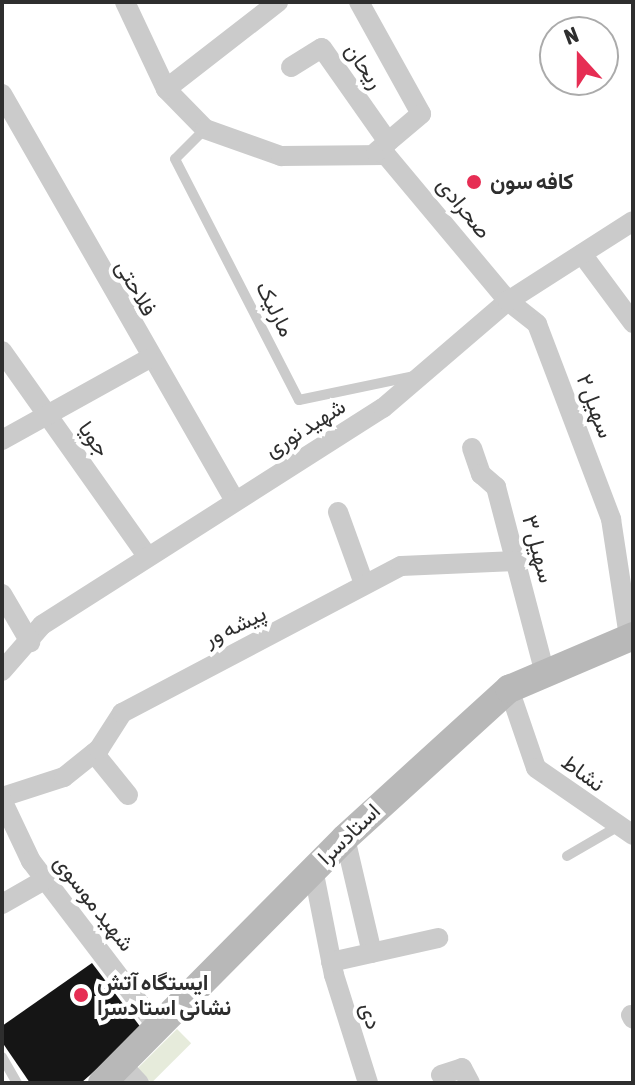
<!DOCTYPE html>
<meta charset="utf-8">
<style>
body{margin:0}
#map{position:relative;width:635px;height:1085px;overflow:hidden;background:#fff;font-family:"Asap Condensed",Vazirmatn,sans-serif}
div>[style]{position:absolute}
.green>*{inset:0;background:#e6ebdb;transform-origin:0 0}
.building>*{inset:0;background:#151515}
.service>*{height:10px;margin:-5px;padding:0 5px;transform-origin:5px;border-radius:5px;background:#cbcbcb}
.minor>*{height:20px;margin:-10px;padding:0 10px;transform-origin:10px;border-radius:10px;background:#cbcbcb}
.secondary>*{height:28px;margin:-14px;padding:0 14px;transform-origin:14px;border-radius:14px;background:#b8b8b8}
.dots>*{width:22px;height:22px;translate:-50% -50%;box-sizing:border-box;border:4px solid #fff;border-radius:50%}
span{translate:-50% -50%;white-space:nowrap;text-align:center;line-height:1.15;-webkit-text-stroke:8px #fff;paint-order:stroke}
.street-label{font-size:22px;color:#2e2e2e}
.poi-label{font-size:22px;color:#2e2e2e;font-weight:700}
.left{translate:0 -50%;text-align:left}
.frame{position:absolute;inset:0;border:4px solid #2e2e2e;pointer-events:none}
.north{position:absolute;left:539px;top:16px;width:80px;height:80px;box-sizing:border-box;background:#fff;border:2px solid #ababab;border-radius:50%;rotate:339deg;font-size:22px;font-weight:700;line-height:32px;text-align:center;color:#2e2e2e}
.north::after{content:'';display:block;margin:auto;width:28px;height:36px;background:#e62e54;clip-path:polygon(50% 0,100% 100%,50% 72%,0 100%)}
</style>
<div id="map">
<div class="green">
<div style="left:177px;top:1029px;width:20px;height:56px;rotate:45deg"></div>
</div>
<div class="building">
<div style="clip-path:polygon(92px 963px,142px 1029px,81px 1083px,30px 1083px,2px 1042px,2px 1026px)"></div>
</div>
<div class="service">
<div style="left:205px;top:129px;width:42px;rotate:135deg"></div>
<div style="left:175px;top:159px;width:271px;rotate:62.8deg"></div>
<div style="left:299px;top:400px;width:117px;rotate:-11.8deg"></div>
<div style="left:567px;top:856px;width:58px;rotate:-30.1deg"></div>
<div style="left:2px;top:1057px;width:30px;rotate:60deg"></div>
</div>
<div class="minor">
<div style="left:125px;top:2px;width:96px;rotate:64.8deg"></div>
<div style="left:166px;top:89px;width:56px;rotate:45.7deg"></div>
<div style="left:205px;top:129px;width:81px;rotate:19.6deg"></div>
<div style="left:281px;top:156px;width:105px;rotate:-0.5deg"></div>
<div style="left:386px;top:155px;width:190px;rotate:50.1deg"></div>
<div style="left:508px;top:301px;width:37px;rotate:38deg"></div>
<div style="left:537px;top:324px;width:209px;rotate:69.2deg"></div>
<div style="left:611px;top:519px;width:119px;rotate:81.3deg"></div>
<div style="left:359px;top:2px;width:128px;rotate:61deg"></div>
<div style="left:421px;top:114px;width:59px;rotate:139.8deg"></div>
<div style="left:291px;top:67px;width:36px;rotate:-32deg"></div>
<div style="left:322px;top:48px;width:115px;rotate:54.9deg"></div>
<div style="left:166px;top:89px;width:142px;rotate:-37.8deg"></div>
<div style="left:2px;top:94px;width:469px;rotate:60.2deg"></div>
<div style="left:582px;top:254px;width:86px;rotate:53.5deg"></div>
<div style="left:2px;top:351px;width:251px;rotate:54.7deg"></div>
<div style="left:2px;top:440px;width:167px;rotate:-29deg"></div>
<div style="left:472px;top:448px;width:28px;rotate:71deg"></div>
<div style="left:481px;top:474px;width:20px;rotate:41deg"></div>
<div style="left:496px;top:487px;width:189px;rotate:75.3deg"></div>
<div style="left:338px;top:512px;width:77px;rotate:70.1deg"></div>
<div style="left:2px;top:594px;width:56px;rotate:59.7deg"></div>
<div style="left:2px;top:671px;width:61px;rotate:-49deg"></div>
<div style="left:42px;top:625px;width:404px;rotate:-32.5deg"></div>
<div style="left:383px;top:408px;width:165px;rotate:-40.6deg"></div>
<div style="left:508px;top:301px;width:148px;rotate:-32.6deg"></div>
<div style="left:509px;top:689px;width:83px;rotate:71.1deg"></div>
<div style="left:536px;top:768px;width:118px;rotate:34.6deg"></div>
<div style="left:94px;top:753px;width:54px;rotate:51deg"></div>
<div style="left:2px;top:797px;width:65px;rotate:-17.9deg"></div>
<div style="left:64px;top:777px;width:45px;rotate:-38.7deg"></div>
<div style="left:99px;top:749px;width:43px;rotate:-57.4deg"></div>
<div style="left:122px;top:713px;width:315px;rotate:-27.8deg"></div>
<div style="left:401px;top:566px;width:116px;rotate:-2.5deg"></div>
<div style="left:2px;top:800px;width:68px;rotate:64.6deg"></div>
<div style="left:31px;top:861px;width:211px;rotate:52.7deg"></div>
<div style="left:345px;top:838px;width:118px;rotate:76.8deg"></div>
<div style="left:313px;top:869px;width:108px;rotate:78.8deg"></div>
<div style="left:334px;top:975px;width:113px;rotate:72.5deg"></div>
<div style="left:2px;top:904px;width:51px;rotate:-29.6deg"></div>
<div style="left:331px;top:962px;width:110px;rotate:-12.6deg"></div>
<div style="left:631px;top:1015px;width:4px;rotate:63deg"></div>
<div style="left:122px;top:1065px;width:25px;rotate:47deg"></div>
<div style="left:441px;top:1075px;width:22px;rotate:-18deg"></div>
<div style="left:462px;top:1068px;width:17px;rotate:62deg"></div>
</div>
<div class="secondary">
<div style="left:102px;top:1083px;width:345px;rotate:-45.2deg"></div>
<div style="left:345px;top:838px;width:222px;rotate:-42.3deg"></div>
<div style="left:509px;top:689px;width:135px;rotate:-23.1deg"></div>
</div>
<div class="dots">
<div style="left:474px;top:182px;background:#e62e54"></div>
<div style="left:81px;top:995px;background:#e62e54"></div>
</div>
<div class="street-label">
<span style="left:364px;top:66px;rotate:55deg">ریحان</span>
<span style="left:464px;top:208px;rotate:51deg">صحرادی</span>
<span style="left:136px;top:288px;rotate:61deg">فلاحتی</span>
<span style="left:275px;top:309px;rotate:63deg">مارلیک</span>
<span style="left:595px;top:406px;rotate:69deg">سهیل ۲</span>
<span style="left:305px;top:428px;rotate:-32deg">شهید نوری</span>
<span style="left:94px;top:439px;rotate:55deg">جویا</span>
<span style="left:538px;top:549px;rotate:75deg">سهیل ۳</span>
<span style="left:235px;top:626px;rotate:-26deg">پیشه ور</span>
<span style="left:583px;top:773px;rotate:36deg">نشاط</span>
<span style="left:349px;top:834px;rotate:-44deg">استادسرا</span>
<span style="left:94px;top:903px;rotate:52deg">شهید موسوی</span>
<span style="left:371px;top:1016px;rotate:74deg">دی</span>
</div>
<div class="poi-label">
<span class="left" style="left:490px;top:182px">کافه سون</span>
<span class="left" style="left:97px;top:995px">ایستگاه آتش<br>نشانی استادسرا</span>
</div>
<div class="frame"></div>
<div class="north">N</div>
</div>
